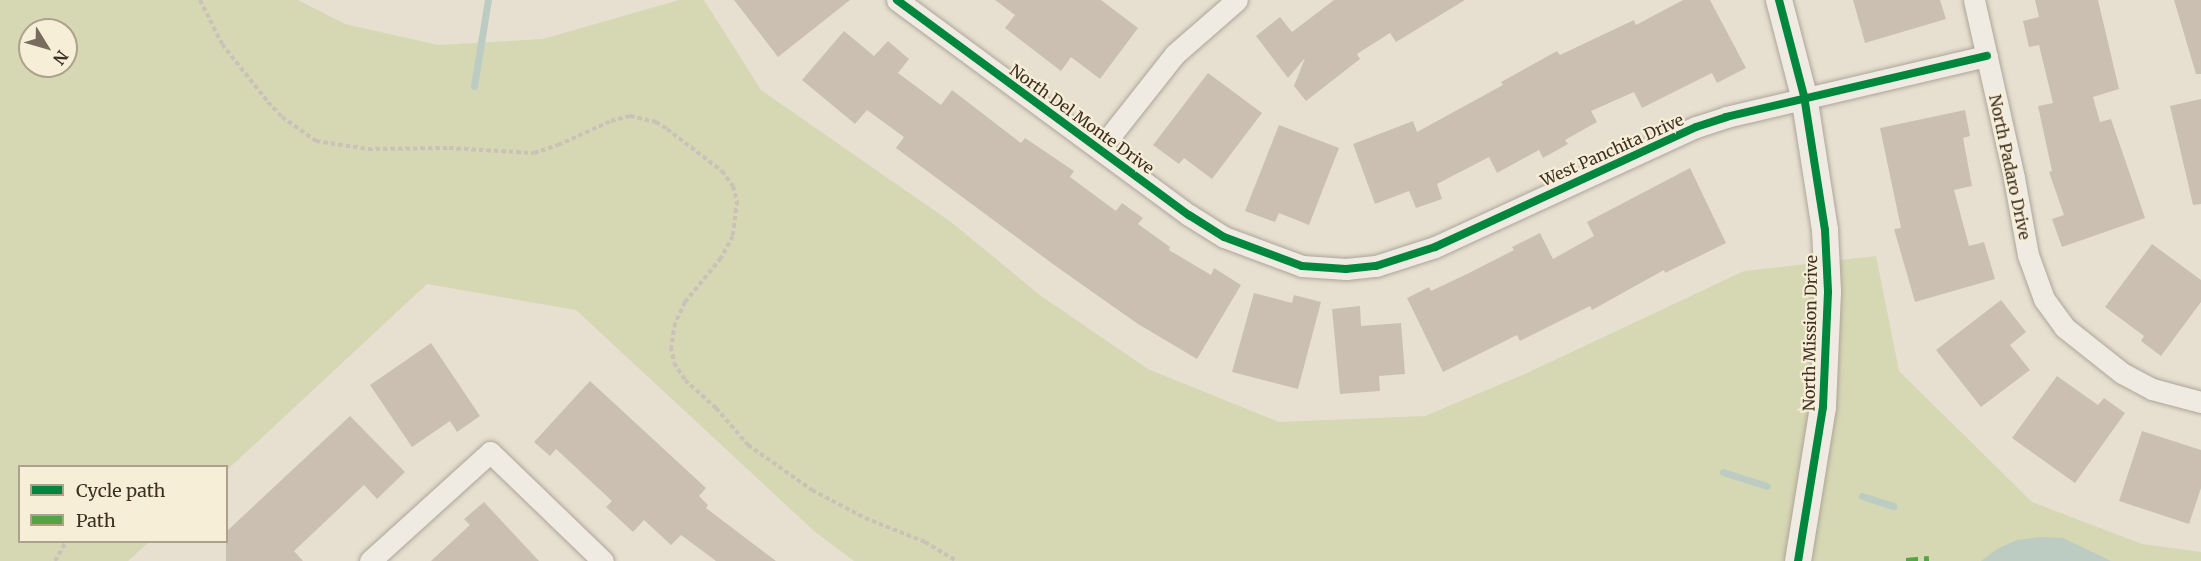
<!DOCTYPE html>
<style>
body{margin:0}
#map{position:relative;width:2201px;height:561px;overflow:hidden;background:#e7e0d1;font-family:Merriweather,serif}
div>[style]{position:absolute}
.green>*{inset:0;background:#d6d7b3}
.water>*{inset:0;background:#bcccc2}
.stream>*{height:7px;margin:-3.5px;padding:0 3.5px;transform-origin:3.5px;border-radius:3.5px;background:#bcccc2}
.building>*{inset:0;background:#cbbfb2}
.path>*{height:4px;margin-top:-2px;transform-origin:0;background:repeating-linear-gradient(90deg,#c8c2b9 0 4.5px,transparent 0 7.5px)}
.roads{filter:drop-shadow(0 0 2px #ada599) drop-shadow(0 0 2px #ada599)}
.minor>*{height:21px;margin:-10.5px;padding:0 10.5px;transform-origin:10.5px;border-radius:10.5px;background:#efebe3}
.tertiary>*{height:26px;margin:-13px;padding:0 13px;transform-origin:13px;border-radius:13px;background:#efebe3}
.quiet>*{height:6px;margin-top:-3px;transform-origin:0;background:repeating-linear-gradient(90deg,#54a441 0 12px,transparent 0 18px)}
.cycleway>*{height:8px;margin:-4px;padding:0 4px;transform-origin:4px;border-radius:4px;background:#00873e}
span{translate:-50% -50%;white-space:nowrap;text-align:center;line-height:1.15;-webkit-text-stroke:4.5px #f7eed8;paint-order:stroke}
.street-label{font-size:16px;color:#3d2e20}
.legend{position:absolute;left:18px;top:465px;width:210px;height:78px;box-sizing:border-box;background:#f7eed8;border:2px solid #ada18e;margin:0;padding:8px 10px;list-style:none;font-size:18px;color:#3d2e20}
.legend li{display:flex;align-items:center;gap:12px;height:30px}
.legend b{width:30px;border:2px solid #ada18e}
.north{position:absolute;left:18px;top:18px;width:60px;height:60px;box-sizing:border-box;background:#f7eed8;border:2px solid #ada18e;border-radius:50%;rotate:127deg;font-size:16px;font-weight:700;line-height:24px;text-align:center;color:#3d2e20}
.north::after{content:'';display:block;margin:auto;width:21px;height:27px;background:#786c5e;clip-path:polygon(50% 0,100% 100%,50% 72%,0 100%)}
</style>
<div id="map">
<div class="green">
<div style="clip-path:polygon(evenodd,0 0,298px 0,345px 24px,438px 45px,543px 39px,679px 0,704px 0,761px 90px,951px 222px,1041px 296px,1148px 369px,1279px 422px,1425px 416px,1527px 373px,1744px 271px,1876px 256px,1899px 371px,2032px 502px,2142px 544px,2201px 552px,2201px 561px,854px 561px,814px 531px,576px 310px,427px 284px,227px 470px,226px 466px,20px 466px,20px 542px,149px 542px,128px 561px,0 561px,0 0,30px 30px,66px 30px,66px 66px,30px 66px,30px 30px)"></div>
</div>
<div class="water">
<div style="clip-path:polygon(2040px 537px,2063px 538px,2111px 561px,1981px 561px,1997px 549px,2017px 540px)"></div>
</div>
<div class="stream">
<div style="left:474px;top:86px;width:87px;rotate:-80.8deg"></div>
<div style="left:1723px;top:472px;width:46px;rotate:17.7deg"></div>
<div style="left:1862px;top:496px;width:33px;rotate:18deg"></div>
</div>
<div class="building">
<div style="clip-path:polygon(734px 0,850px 0,778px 57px)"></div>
<div style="clip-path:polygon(995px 0,1101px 0,1138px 28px,1100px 79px,1071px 57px,1061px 71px,1005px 28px,1015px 15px)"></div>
<div style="clip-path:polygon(1334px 0,1465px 0,1396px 42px,1390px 33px,1357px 54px,1360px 59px,1306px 101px,1294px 86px,1305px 58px,1288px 78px,1256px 36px,1280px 17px,1292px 32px)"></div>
<div style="clip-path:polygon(1683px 0,1710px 0,1746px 68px,1717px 83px,1712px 73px,1642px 108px,1634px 92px,1591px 111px,1597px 122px,1565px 140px,1568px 144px,1543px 158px,1539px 150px,1497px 173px,1489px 157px,1437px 184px,1442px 199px,1416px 208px,1409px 191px,1375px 204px,1353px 144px,1413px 121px,1417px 132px,1503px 85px,1501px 82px,1557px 51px,1560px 55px,1634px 20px,1636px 25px)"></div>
<div style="clip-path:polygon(1853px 0,1940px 0,1946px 19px,1865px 43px)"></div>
<div style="clip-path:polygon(2035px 0,2098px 0,2119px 89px,2093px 97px,2100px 122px,2111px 119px,2145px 218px,2062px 247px,2052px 219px,2064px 215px,2049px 172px,2052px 171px,2038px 106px,2053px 103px,2039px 45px,2029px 47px,2023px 21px,2039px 17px)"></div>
<div style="clip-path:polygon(2174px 0,2201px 0,2201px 74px,2196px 74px)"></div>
<div style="clip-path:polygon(844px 31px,874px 56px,888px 41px,909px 59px,898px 73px,941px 105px,952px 90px,1021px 143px,1025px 138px,1074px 171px,1070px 177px,1116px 211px,1122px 203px,1143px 218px,1138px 224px,1170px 247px,1169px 250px,1211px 275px,1214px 268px,1241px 285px,1197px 359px,1138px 324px,1057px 267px,896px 148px,904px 137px,867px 110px,855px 124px,802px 80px)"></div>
<div style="clip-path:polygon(1208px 73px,1262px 113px,1212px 179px,1184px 158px,1179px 164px,1153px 145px)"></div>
<div style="clip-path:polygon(2201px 99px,2201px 204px,2193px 205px,2170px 106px)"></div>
<div style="clip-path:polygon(1965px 110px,1970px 136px,1963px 138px,1972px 186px,1954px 190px,1969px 246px,1984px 242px,1995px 279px,1915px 302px,1894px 229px,1901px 228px,1880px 128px)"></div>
<div style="clip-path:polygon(1279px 125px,1339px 148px,1309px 225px,1279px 213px,1275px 222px,1245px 211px)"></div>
<div style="clip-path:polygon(1690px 168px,1726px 243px,1665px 273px,1664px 270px,1592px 310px,1590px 306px,1520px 341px,1517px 335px,1443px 372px,1407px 298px,1429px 287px,1431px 291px,1467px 274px,1514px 250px,1512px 247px,1540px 233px,1553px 259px,1594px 236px,1587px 222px)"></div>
<div style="clip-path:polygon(2152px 244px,2201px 280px,2201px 302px,2161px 356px,2141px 341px,2144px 336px,2105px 307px)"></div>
<div style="clip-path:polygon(1254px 293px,1292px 303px,1294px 295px,1321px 302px,1298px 389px,1232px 372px)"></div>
<div style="clip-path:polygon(2001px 300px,2026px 332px,2010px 345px,2030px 370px,1981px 407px,1936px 350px)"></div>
<div style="clip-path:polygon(1360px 306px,1361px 326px,1401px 323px,1405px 374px,1379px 376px,1380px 391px,1340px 394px,1332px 309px)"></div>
<div style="clip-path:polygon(431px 343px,480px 416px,457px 432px,450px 421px,412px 447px,370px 385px)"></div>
<div style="clip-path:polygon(2057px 376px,2098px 405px,2104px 398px,2125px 413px,2075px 483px,2012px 438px)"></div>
<div style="clip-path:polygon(590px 381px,706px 488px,699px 496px,708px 505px,706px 508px,776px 561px,716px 561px,681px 535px,671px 545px,644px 520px,633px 532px,606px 507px,612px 501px,556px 449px,550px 456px,534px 442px)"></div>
<div style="clip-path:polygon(350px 416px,405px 472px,377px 499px,364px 485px,294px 551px,303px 561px,226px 561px,226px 532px)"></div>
<div style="clip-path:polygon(2142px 431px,2201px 450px,2201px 488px,2189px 524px,2119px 501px)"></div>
<div style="clip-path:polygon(484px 502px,539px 561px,431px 561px,470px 525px,464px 519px)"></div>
</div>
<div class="path">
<div style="left:200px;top:0;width:49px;rotate:63.4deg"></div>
<div style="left:222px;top:44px;width:74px;rotate:51.6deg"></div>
<div style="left:268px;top:102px;width:21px;rotate:47deg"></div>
<div style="left:282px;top:117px;width:42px;rotate:35.2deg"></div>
<div style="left:316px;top:141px;width:53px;rotate:8.7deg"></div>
<div style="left:368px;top:149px;width:81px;rotate:-0.7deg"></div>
<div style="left:449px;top:148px;width:85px;rotate:3.4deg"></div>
<div style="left:534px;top:153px;width:25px;rotate:-18deg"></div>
<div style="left:558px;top:145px;width:58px;rotate:-24.4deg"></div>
<div style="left:611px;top:121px;width:20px;rotate:-15deg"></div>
<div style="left:630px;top:116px;width:27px;rotate:13deg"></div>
<div style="left:656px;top:122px;width:13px;rotate:32deg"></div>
<div style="left:667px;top:129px;width:69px;rotate:37.4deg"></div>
<div style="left:722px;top:171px;width:19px;rotate:54deg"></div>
<div style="left:733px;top:186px;width:16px;rotate:75deg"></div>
<div style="left:737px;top:201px;width:35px;rotate:97deg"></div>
<div style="left:733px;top:236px;width:25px;rotate:119deg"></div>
<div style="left:721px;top:258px;width:57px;rotate:129.3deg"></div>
<div style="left:685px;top:302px;width:23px;rotate:115deg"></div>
<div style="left:675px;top:323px;width:24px;rotate:99deg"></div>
<div style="left:671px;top:347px;width:16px;rotate:79deg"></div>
<div style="left:674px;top:363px;width:20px;rotate:57deg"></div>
<div style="left:685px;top:380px;width:42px;rotate:42.1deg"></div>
<div style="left:716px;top:408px;width:49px;rotate:49.1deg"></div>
<div style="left:748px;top:445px;width:78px;rotate:35.1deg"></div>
<div style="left:812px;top:490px;width:60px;rotate:27.8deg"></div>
<div style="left:865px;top:518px;width:65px;rotate:21.8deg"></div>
<div style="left:925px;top:542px;width:37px;rotate:31deg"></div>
<div style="left:55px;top:561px;width:22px;rotate:-60deg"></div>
</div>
<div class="roads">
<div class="minor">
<div style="left:897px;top:0;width:363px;rotate:36.4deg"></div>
<div style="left:1189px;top:215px;width:41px;rotate:32.2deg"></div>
<div style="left:1224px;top:237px;width:83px;rotate:20.4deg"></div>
<div style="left:1302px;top:266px;width:44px;rotate:3.9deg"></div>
<div style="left:1346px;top:269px;width:30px;rotate:-6deg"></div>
<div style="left:1376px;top:266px;width:62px;rotate:-17.9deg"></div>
<div style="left:1435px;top:247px;width:287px;rotate:-24.7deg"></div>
<div style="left:1696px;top:127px;width:32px;rotate:-18deg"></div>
<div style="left:1726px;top:117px;width:268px;rotate:-13.2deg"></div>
<div style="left:1974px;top:0;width:182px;rotate:77.3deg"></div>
<div style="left:2014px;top:178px;width:78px;rotate:79.7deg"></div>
<div style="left:2028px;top:255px;width:47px;rotate:70deg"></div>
<div style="left:2044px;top:299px;width:34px;rotate:54deg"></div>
<div style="left:2064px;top:327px;width:74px;rotate:38.4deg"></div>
<div style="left:2122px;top:373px;width:34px;rotate:28deg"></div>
<div style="left:2152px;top:389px;width:51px;rotate:14.9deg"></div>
<div style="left:1100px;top:149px;width:121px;rotate:-51.7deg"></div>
<div style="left:1175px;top:54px;width:82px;rotate:-41.1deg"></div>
<div style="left:370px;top:561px;width:162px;rotate:-42.2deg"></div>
<div style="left:490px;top:452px;width:157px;rotate:44deg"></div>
</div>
<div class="tertiary">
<div style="left:1779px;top:0;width:99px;rotate:75.4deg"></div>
<div style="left:1804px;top:96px;width:136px;rotate:81.1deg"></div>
<div style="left:1825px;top:230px;width:62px;rotate:87.2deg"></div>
<div style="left:1828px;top:292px;width:115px;rotate:92.5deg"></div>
<div style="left:1823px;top:407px;width:156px;rotate:99.2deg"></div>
</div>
</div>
<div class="quiet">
<div style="left:1906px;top:561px;width:23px;rotate:-5deg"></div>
</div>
<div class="cycleway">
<div style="left:897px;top:0;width:363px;rotate:36.4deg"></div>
<div style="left:1189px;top:215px;width:41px;rotate:32.2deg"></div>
<div style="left:1224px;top:237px;width:83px;rotate:20.4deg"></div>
<div style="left:1302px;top:266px;width:44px;rotate:3.9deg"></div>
<div style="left:1346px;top:269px;width:30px;rotate:-6deg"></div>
<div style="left:1376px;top:266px;width:62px;rotate:-17.9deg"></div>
<div style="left:1435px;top:247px;width:287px;rotate:-24.7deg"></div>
<div style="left:1696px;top:127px;width:32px;rotate:-18deg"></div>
<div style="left:1726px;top:117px;width:268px;rotate:-13.2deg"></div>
<div style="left:1779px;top:0;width:99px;rotate:75.4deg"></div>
<div style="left:1804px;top:96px;width:136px;rotate:81.1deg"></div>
<div style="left:1825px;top:230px;width:62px;rotate:87.2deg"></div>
<div style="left:1828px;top:292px;width:115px;rotate:92.5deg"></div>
<div style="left:1823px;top:407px;width:156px;rotate:99.2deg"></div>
</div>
<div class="street-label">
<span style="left:1082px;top:119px;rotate:36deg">North Del Monte Drive</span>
<span style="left:1612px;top:150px;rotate:-24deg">West Panchita Drive</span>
<span style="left:2010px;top:167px;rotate:78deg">North Padaro Drive</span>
<span style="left:1810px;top:333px;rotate:-89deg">North Mission Drive</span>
</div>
<ul class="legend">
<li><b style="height:8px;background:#00873e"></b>Cycle path</li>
<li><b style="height:8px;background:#54a441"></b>Path</li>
</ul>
<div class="north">N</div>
</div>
